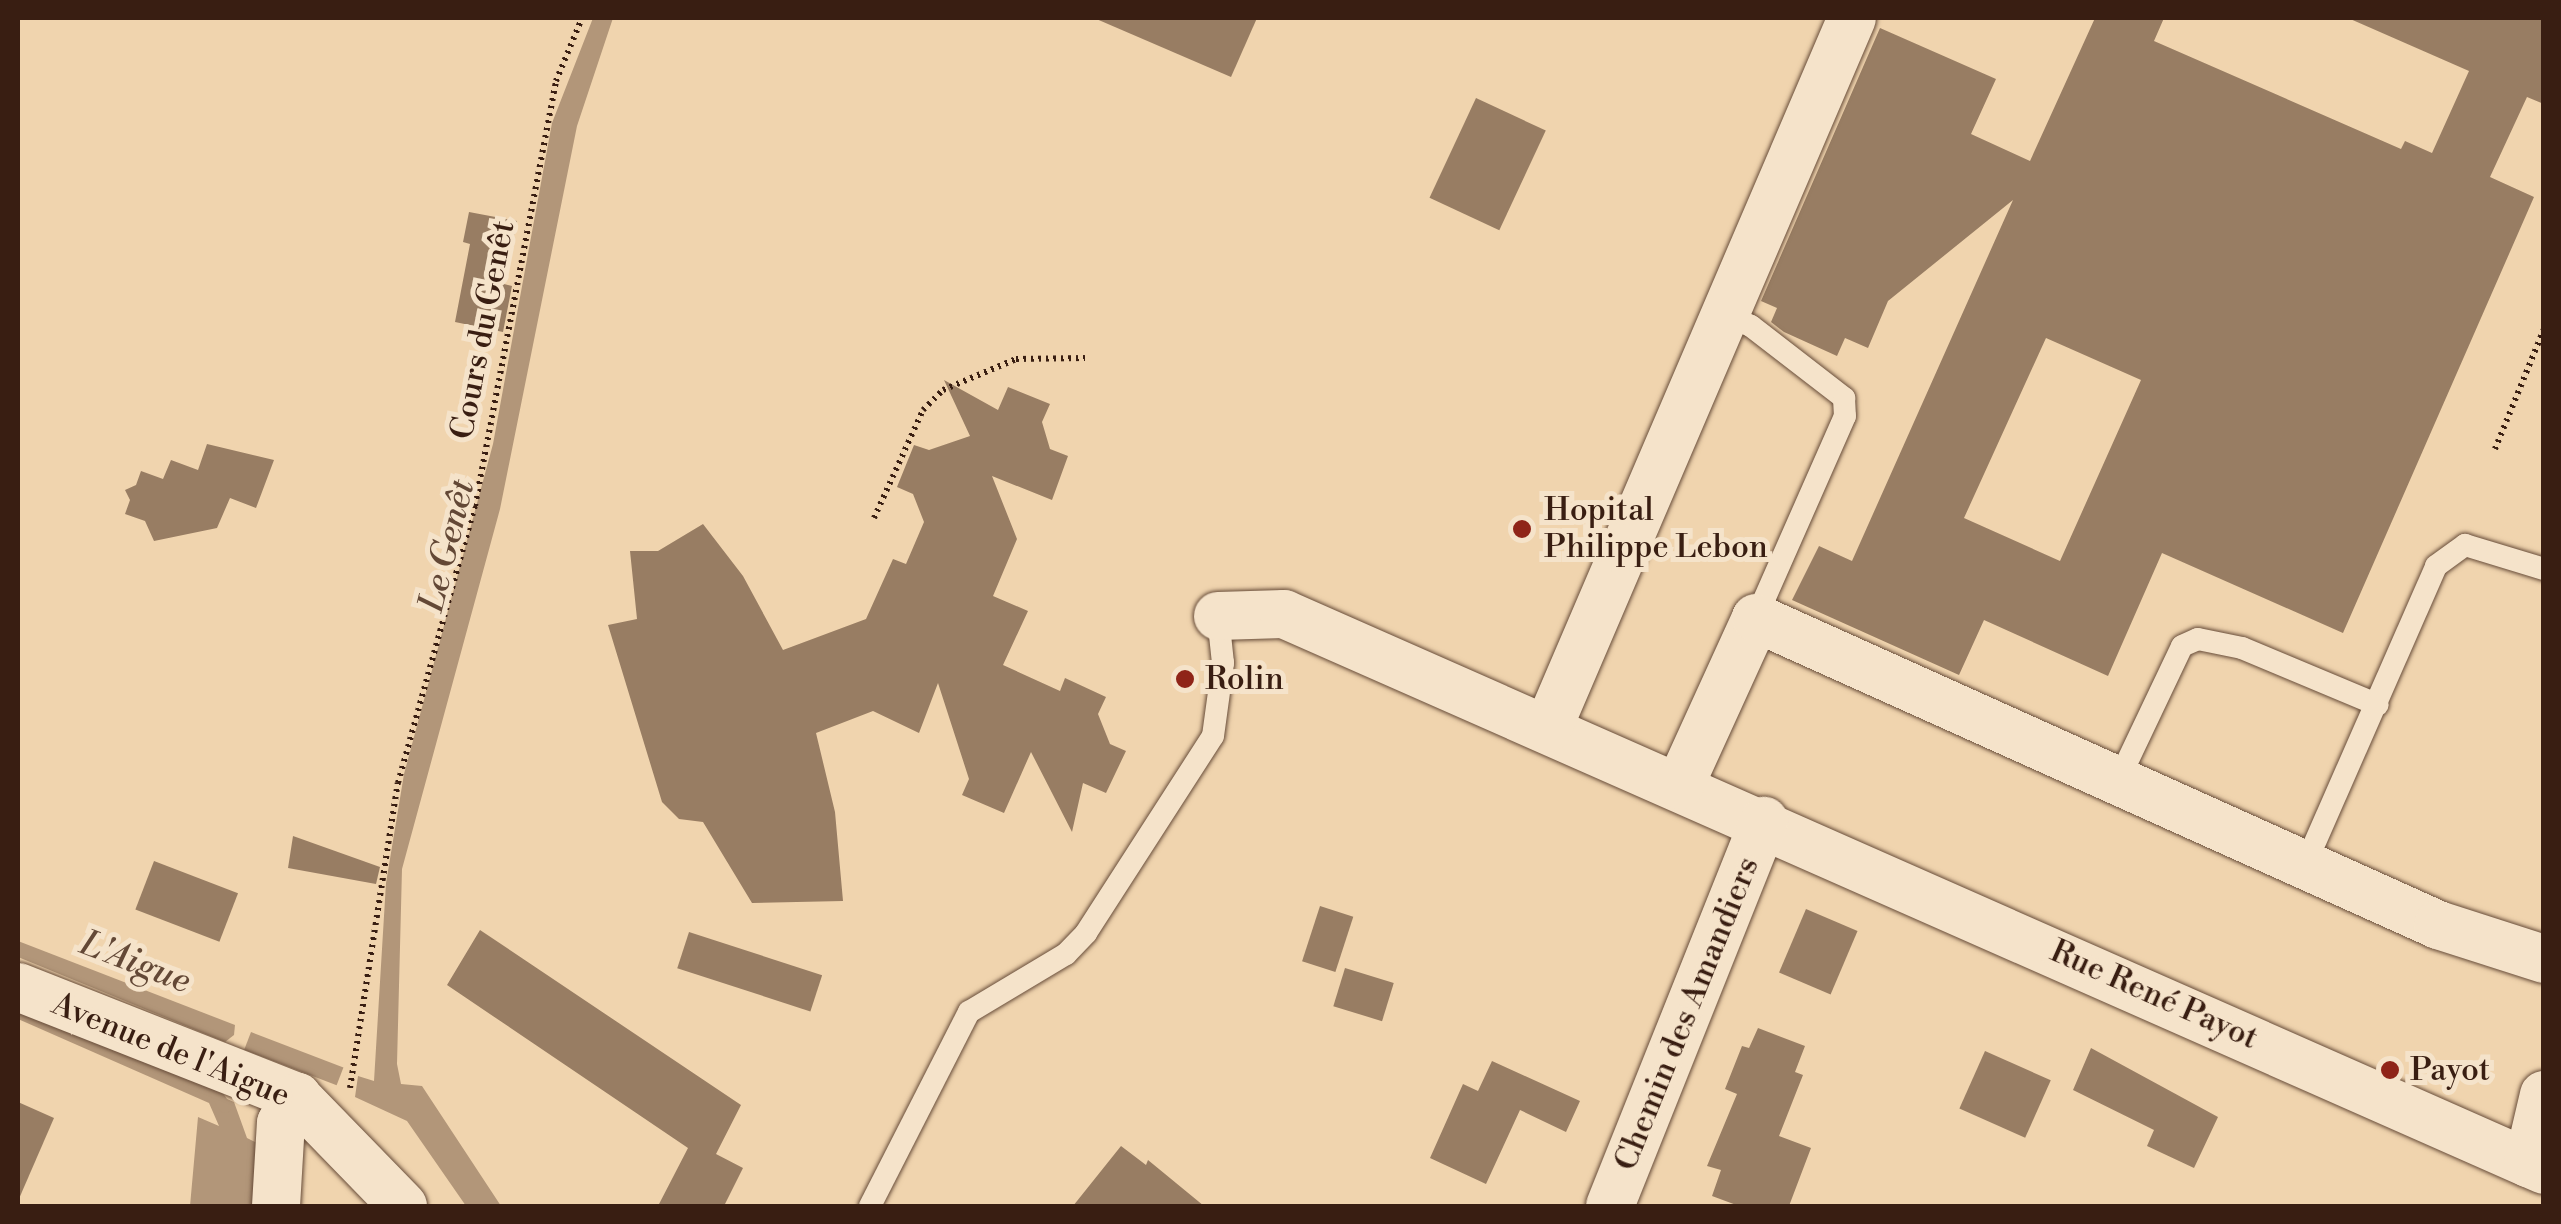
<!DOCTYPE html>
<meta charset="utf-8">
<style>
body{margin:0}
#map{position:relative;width:2561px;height:1224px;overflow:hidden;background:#f0d4ae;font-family:"Libre Bodoni",serif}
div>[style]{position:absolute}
.water>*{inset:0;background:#b29679;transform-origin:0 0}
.stream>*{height:12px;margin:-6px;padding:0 6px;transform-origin:6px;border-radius:6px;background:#b29679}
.building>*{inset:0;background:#987d63;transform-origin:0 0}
.path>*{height:6px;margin-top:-3px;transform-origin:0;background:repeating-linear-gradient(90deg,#391e12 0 2.5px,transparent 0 7.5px)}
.roads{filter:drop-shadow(0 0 2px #674c39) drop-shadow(0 0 2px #674c39)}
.lane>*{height:22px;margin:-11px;padding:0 11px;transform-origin:11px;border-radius:11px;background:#f5e3ca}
.street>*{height:48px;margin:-24px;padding:0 24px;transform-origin:24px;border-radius:24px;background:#f5e3ca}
.dots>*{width:28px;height:28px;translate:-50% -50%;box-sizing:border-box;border:5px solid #f5e3ca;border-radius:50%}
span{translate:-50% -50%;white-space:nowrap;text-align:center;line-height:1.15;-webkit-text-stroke:10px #f5e3ca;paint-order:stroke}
.street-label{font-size:32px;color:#391e12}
.poi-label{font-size:32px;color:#391e12}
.left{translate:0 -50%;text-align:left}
.water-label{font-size:35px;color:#634836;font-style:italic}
.frame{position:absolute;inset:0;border:20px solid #391e12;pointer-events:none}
</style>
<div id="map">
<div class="water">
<div style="clip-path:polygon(593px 18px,613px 18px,577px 126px,500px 509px,402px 869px,397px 1064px,401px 1084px,422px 1086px,501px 1206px,466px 1206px,407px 1121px,355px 1097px,358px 1076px,374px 1081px,386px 883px,404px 774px,493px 444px,552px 123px)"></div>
<div style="clip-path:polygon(18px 941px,235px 1025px,234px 1035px,225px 1042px,18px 957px)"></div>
<div style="clip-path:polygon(18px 1008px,234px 1102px,247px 1138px,263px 1146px,258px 1206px,190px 1206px,198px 1117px,219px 1126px,209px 1103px,18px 1019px)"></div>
<div style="left:251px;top:1032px;width:99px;height:19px;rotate:21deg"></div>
</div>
<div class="stream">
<div style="left:135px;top:1058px;width:87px;rotate:23deg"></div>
<div style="left:215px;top:1092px;width:18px;rotate:56deg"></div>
</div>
<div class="building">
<div style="clip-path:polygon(1094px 18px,1257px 18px,1231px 77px)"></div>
<div style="clip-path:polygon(evenodd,2095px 18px,2164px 18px,2154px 41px,2401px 149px,2405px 141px,2432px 153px,2469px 71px,2348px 18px,2544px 18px,2544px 104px,2527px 97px,2490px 177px,2534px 197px,2343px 633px,2162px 553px,2108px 676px,1984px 620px,1959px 675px,1792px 600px,1819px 546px,1852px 561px,2013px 200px,1888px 301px,1868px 348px,1845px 338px,1837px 356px,1784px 332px,1771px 322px,1777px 308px,1761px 301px,1880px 28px,1996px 79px,1971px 134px,2030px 161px,2095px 18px,2046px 338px,2141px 380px,2060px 561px,1964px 518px,2046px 338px)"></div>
<div style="left:1476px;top:98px;width:77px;height:110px;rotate:25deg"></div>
<div style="clip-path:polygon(469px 212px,517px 221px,504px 284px,512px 286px,503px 332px,455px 322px,470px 244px,463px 242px)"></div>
<div style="clip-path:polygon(944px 380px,998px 410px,1008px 387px,1050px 404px,1042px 422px,1050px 449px,1068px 456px,1052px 500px,992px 476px,1017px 539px,993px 596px,1028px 611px,1003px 665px,1060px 691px,1065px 678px,1106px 697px,1098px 714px,1110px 744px,1126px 751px,1106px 793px,1083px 783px,1072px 832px,1031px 752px,1004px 813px,962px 795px,969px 779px,938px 683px,919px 733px,873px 711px,816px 733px,835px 812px,843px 901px,752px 903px,703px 822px,679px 819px,662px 802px,608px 625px,637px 619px,630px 551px,658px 551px,703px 524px,743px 576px,783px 650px,866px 619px,893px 559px,906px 564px,924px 522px,913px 494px,897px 487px,914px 445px,929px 450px,970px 436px)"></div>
<div style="clip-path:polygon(207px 444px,274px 460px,256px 508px,230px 498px,217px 528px,154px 541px,145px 521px,125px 514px,130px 500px,125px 490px,136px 485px,141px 471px,163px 479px,171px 460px,198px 470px)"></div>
<div style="clip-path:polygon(293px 836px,380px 867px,376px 884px,288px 868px)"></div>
<div style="left:154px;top:861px;width:90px;height:52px;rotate:21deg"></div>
<div style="left:1320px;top:906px;width:35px;height:58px;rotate:18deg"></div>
<div style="left:1806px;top:909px;width:56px;height:69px;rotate:23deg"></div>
<div style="clip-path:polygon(480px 930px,741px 1105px,716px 1154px,743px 1168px,724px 1206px,658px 1206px,688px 1148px,447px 985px)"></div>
<div style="left:689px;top:932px;width:140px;height:38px;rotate:18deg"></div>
<div style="left:1345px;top:968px;width:51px;height:40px;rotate:17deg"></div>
<div style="clip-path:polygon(1758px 1028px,1805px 1046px,1795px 1072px,1803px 1075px,1779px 1136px,1811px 1148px,1789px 1206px,1739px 1206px,1712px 1196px,1721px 1170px,1707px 1166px,1737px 1094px,1725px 1089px,1742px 1046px,1749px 1048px)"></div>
<div style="clip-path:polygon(2091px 1048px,2218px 1117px,2194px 1168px,2147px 1146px,2154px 1130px,2073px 1090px)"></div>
<div style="left:1985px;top:1051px;width:72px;height:63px;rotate:24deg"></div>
<div style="clip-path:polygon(1492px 1061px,1580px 1101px,1566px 1132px,1520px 1110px,1486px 1184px,1430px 1158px,1463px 1084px,1478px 1091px)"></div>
<div style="clip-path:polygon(18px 1102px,54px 1118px,18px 1201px)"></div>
<div style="clip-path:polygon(1121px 1146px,1146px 1165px,1148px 1160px,1204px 1206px,1073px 1206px)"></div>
</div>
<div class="path">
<div style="left:2495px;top:449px;width:130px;rotate:-67.8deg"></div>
<div style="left:874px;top:518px;width:119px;rotate:-65.6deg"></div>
<div style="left:923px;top:410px;width:28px;rotate:-45deg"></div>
<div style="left:943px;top:390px;width:79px;rotate:-23deg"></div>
<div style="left:1016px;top:359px;width:69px;rotate:-0.8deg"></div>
<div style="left:350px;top:1088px;width:309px;rotate:-81.1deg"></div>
<div style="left:398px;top:783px;width:288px;rotate:-74.5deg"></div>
<div style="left:475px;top:506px;width:433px;rotate:-79.2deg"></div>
<div style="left:556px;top:81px;width:68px;rotate:-67.6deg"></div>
</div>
<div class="roads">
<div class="lane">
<div style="left:1721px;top:312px;width:33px;rotate:25deg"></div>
<div style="left:1751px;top:326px;width:118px;rotate:37.7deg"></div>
<div style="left:1844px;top:398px;width:18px;rotate:87deg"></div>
<div style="left:1845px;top:416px;width:221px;rotate:113.8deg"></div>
<div style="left:2118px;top:781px;width:149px;rotate:-64.6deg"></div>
<div style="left:2182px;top:646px;width:17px;rotate:-24deg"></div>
<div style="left:2198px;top:639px;width:45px;rotate:11.6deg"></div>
<div style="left:2242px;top:648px;width:147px;rotate:22.7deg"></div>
<div style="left:2305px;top:865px;width:326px;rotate:-66.3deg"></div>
<div style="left:2436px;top:566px;width:36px;rotate:-36deg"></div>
<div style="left:2465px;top:545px;width:83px;rotate:16.9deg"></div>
<div style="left:870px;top:1206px;width:218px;rotate:-63deg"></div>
<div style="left:969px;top:1012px;width:113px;rotate:-30.9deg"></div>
<div style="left:1066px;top:954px;width:29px;rotate:-46deg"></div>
<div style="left:1086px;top:933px;width:234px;rotate:-57.2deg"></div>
<div style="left:1213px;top:736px;width:74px;rotate:-82.2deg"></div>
<div style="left:1223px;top:663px;width:47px;rotate:-96.1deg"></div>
</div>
<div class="street">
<div style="left:1218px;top:616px;width:66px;rotate:-1.7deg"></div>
<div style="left:1284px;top:614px;width:1377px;rotate:23.81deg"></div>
<div style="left:1548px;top:728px;width:772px;rotate:-66.82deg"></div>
<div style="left:1680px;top:785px;width:183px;rotate:-65.5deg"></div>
<div style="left:1756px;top:618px;width:748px;rotate:24.23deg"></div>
<div style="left:2438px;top:925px;width:111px;rotate:17.8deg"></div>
<div style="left:18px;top:987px;width:300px;rotate:21.5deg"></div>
<div style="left:297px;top:1097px;width:152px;rotate:45.8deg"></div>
<div style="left:2528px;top:1163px;width:70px;rotate:-76.8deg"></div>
<div style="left:276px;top:1206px;width:83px;rotate:-86.6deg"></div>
<div style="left:281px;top:1123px;width:31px;rotate:-58deg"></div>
<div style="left:1610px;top:1206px;width:415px;rotate:-68.2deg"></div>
</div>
</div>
<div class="dots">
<div style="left:1522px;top:529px;background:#8f2418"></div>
<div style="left:1185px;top:679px;background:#8f2418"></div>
<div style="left:2390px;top:1070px;background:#8f2418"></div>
</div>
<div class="street-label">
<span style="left:483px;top:330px;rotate:-79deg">Cours du Genêt</span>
<span style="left:2154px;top:995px;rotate:24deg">Rue René Payot</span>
<span style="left:1687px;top:1014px;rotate:-68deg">Chemin des Amandiers</span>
<span style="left:171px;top:1050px;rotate:22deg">Avenue de l'Aigue</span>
</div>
<div class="poi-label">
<span class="left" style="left:1544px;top:529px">Hopital<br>Philippe Lebon</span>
<span class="left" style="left:1205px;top:679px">Rolin</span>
<span class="left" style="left:2410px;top:1070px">Payot</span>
</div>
<div class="water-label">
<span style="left:448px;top:546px;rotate:-76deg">Le Genêt</span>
<span style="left:135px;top:963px;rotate:21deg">L'Aigue</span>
</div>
<div class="frame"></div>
</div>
